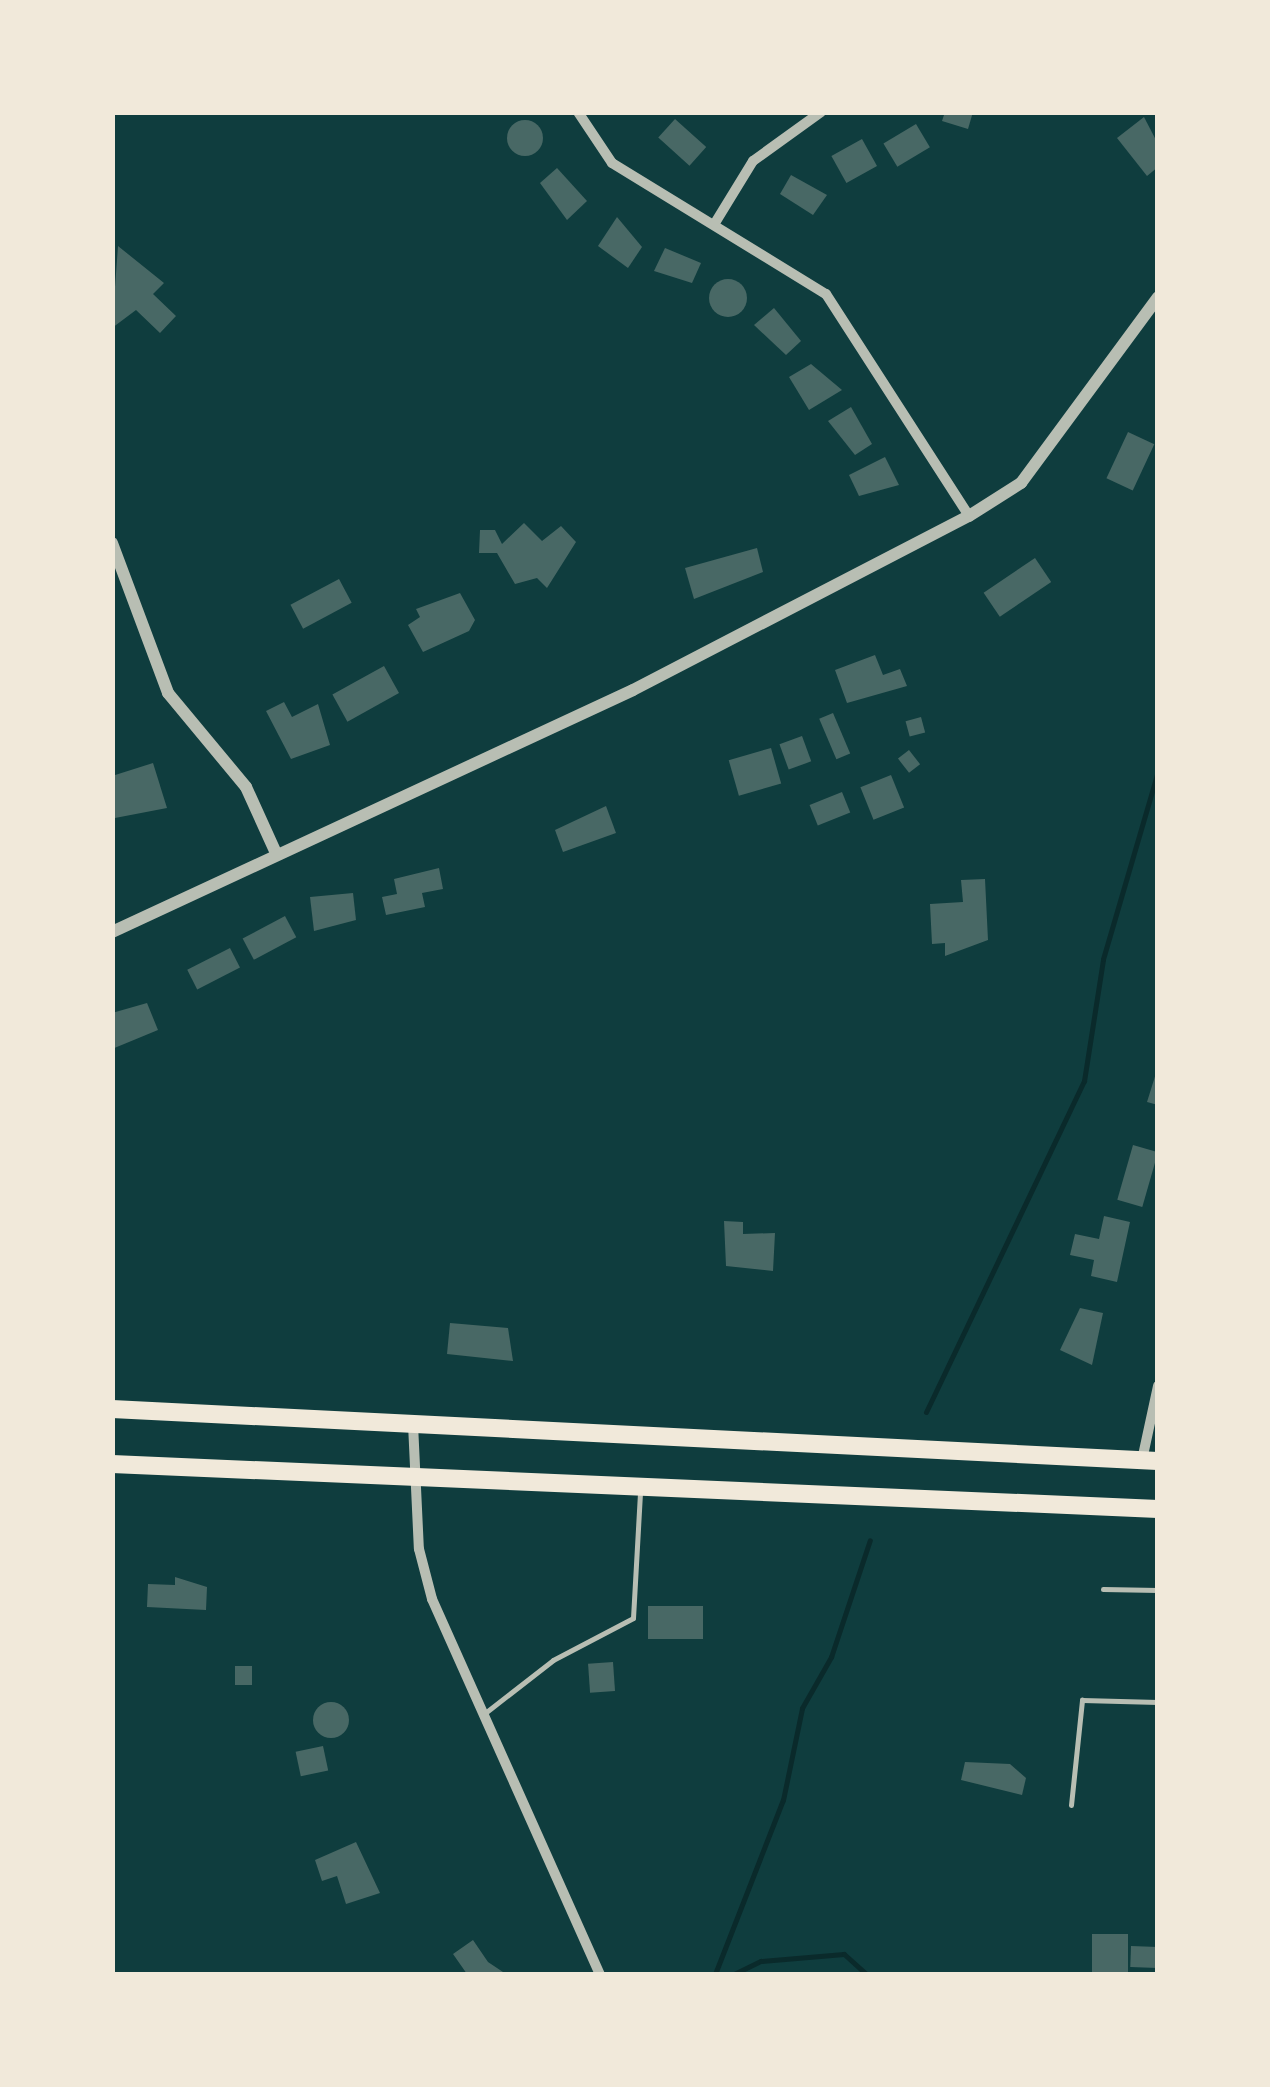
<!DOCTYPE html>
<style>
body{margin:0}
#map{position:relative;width:1270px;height:2087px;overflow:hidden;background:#0f3d3e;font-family:Jost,sans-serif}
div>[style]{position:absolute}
.stream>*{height:5px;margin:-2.5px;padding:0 2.5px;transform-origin:2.5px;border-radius:2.5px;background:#0a2a2b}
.building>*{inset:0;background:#486865;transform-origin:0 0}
.round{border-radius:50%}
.service>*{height:5px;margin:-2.5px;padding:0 2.5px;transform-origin:2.5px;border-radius:2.5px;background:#b8beb3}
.minor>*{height:10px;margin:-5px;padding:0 5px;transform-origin:5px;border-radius:5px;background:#b8beb3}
.tertiary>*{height:12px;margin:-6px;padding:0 6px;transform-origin:6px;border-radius:6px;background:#b8beb3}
.trunk>*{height:18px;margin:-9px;padding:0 9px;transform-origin:9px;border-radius:9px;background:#f1e9da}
span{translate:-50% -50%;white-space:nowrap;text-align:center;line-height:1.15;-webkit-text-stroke:8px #f1e9da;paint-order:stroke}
.frame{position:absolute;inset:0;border:115px solid #f1e9da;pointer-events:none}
</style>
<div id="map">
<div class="stream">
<div style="left:926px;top:1412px;width:367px;rotate:-64.5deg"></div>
<div style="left:1084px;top:1081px;width:123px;rotate:-81.1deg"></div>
<div style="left:1103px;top:959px;width:196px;rotate:-73.7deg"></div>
<div style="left:715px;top:1974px;width:187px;rotate:-68.7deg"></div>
<div style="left:783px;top:1800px;width:94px;rotate:-78.3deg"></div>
<div style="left:802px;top:1708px;width:59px;rotate:-60.4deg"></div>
<div style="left:831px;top:1657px;width:123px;rotate:-71.6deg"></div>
<div style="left:734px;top:1974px;width:30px;rotate:-26deg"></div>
<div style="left:761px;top:1961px;width:83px;rotate:-4.8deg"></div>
<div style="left:844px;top:1954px;width:30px;rotate:42deg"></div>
</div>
<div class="building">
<div style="clip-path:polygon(945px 112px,973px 112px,968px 129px,942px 121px)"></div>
<div style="clip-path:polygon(1144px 117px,1158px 144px,1158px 167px,1147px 176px,1117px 138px)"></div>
<div style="left:675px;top:119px;width:42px;height:25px;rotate:42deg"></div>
<div class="round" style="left:507px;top:120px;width:36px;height:36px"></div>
<div style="left:916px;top:124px;width:27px;height:38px;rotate:59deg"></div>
<div style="left:862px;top:139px;width:31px;height:35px;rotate:61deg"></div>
<div style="clip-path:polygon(557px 168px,587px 201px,567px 220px,540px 183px)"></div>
<div style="clip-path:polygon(791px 175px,827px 195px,813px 215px,780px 194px)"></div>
<div style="clip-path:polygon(617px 217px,642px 247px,628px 268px,598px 246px)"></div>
<div style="clip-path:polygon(118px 246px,164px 283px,153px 294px,176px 316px,160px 333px,136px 310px,112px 328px)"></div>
<div style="clip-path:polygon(665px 248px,701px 263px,692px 283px,654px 271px)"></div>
<div class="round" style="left:709px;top:279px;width:38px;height:38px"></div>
<div style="clip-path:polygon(774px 308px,801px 341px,786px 355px,754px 325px)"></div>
<div style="clip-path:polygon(811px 364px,842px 390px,809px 410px,789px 377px)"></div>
<div style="clip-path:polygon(851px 407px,872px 444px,855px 455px,828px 421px)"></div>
<div style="left:1128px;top:432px;width:29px;height:51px;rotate:25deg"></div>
<div style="clip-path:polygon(885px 457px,899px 485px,859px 496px,849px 475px)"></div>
<div style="clip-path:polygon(524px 523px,542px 541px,561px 526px,576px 542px,547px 588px,537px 578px,515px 584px,497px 553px,479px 553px,480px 530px,495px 530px,502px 544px)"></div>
<div style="clip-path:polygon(757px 548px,763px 572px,694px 599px,685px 568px)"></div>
<div style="left:1035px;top:558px;width:29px;height:62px;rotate:56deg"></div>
<div style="left:339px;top:579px;width:27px;height:55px;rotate:62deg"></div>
<div style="clip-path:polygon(460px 593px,475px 620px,469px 631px,423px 652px,408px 625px,420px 617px,416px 609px)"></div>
<div style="clip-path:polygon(875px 655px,883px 675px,900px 669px,907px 686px,847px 703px,835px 670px)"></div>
<div style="left:384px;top:666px;width:31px;height:59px;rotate:61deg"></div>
<div style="clip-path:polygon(284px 702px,292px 717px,318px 704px,330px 745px,291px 759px,266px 711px)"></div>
<div style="left:833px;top:713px;width:44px;height:15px;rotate:67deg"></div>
<div style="left:921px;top:717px;width:16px;height:16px;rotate:75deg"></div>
<div style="left:802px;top:736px;width:27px;height:24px;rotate:70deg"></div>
<div style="left:771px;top:748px;width:37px;height:44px;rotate:74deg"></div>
<div style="left:909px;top:750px;width:18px;height:14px;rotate:52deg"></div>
<div style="clip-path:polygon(153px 763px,167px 808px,115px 818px,112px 776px)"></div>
<div style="left:891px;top:775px;width:35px;height:33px;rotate:68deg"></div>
<div style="left:842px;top:792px;width:22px;height:35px;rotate:68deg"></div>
<div style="clip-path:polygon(606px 806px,616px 833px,563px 852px,555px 830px)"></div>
<div style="clip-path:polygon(439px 868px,443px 889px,422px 893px,425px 907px,386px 915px,382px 897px,397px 894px,394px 879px)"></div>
<div style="clip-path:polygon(985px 879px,988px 940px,945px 956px,945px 943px,932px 944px,930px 904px,963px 902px,961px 880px)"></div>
<div style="clip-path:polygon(353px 893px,356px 920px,314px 931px,310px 897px)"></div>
<div style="left:285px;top:916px;width:24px;height:48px;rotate:62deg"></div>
<div style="left:230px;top:948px;width:22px;height:48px;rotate:63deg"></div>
<div style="clip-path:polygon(147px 1003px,158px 1030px,112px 1049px,112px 1013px)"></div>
<div style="clip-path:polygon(1157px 1070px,1158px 1070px,1158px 1105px,1147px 1102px)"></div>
<div style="left:1133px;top:1145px;width:26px;height:57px;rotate:16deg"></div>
<div style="clip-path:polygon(1104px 1216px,1130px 1222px,1117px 1282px,1091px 1276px,1094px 1260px,1070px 1255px,1075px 1234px,1099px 1239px)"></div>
<div style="clip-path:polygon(724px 1221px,743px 1222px,743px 1234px,775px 1233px,773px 1271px,726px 1266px)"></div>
<div style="clip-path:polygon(1080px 1308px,1103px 1313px,1092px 1365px,1060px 1350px)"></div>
<div style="clip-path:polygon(450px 1323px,508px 1328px,513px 1361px,447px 1354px)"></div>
<div style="clip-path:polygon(175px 1577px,207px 1587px,206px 1610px,147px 1607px,148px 1584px,175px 1585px)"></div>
<div style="left:648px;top:1606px;width:55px;height:33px"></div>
<div style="left:613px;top:1662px;width:29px;height:25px;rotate:86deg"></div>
<div style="left:235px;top:1666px;width:17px;height:19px"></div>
<div class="round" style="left:313px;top:1702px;width:36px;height:36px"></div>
<div style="left:323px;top:1746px;width:25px;height:28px;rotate:78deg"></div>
<div style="clip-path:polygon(965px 1762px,1010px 1764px,1026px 1778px,1022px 1795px,961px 1780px)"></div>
<div style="clip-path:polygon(356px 1842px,380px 1893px,346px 1904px,337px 1876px,322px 1881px,315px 1860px)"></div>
<div style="left:1092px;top:1934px;width:36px;height:40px"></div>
<div style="clip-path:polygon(473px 1940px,488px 1962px,506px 1974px,467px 1974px,453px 1954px)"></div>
<div style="left:1131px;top:1946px;width:27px;height:21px;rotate:2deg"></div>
</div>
<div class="service">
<div style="left:1103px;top:1589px;width:55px;rotate:1deg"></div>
<div style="left:485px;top:1713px;width:86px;rotate:-37.9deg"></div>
<div style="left:553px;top:1660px;width:90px;rotate:-27.7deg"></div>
<div style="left:633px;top:1618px;width:125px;rotate:-86.8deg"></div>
<div style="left:1071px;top:1805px;width:106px;rotate:-84deg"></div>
<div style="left:1082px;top:1700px;width:76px;rotate:1.5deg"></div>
</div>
<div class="minor">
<div style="left:578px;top:112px;width:61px;rotate:56.3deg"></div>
<div style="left:612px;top:163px;width:251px;rotate:31.5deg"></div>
<div style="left:826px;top:294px;width:264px;rotate:57.2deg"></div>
<div style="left:715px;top:223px;width:73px;rotate:-58.5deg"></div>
<div style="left:753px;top:161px;width:84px;rotate:-35.8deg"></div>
<div style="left:413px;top:1424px;width:125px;rotate:87.3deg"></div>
<div style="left:419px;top:1549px;width:52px;rotate:75.4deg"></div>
<div style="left:432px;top:1599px;width:411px;rotate:65.9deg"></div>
<div style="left:1142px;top:1460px;width:76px;rotate:-77.8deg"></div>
</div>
<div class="tertiary">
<div style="left:112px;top:543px;width:160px;rotate:69.5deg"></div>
<div style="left:168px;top:693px;width:122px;rotate:50.3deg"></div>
<div style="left:246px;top:787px;width:70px;rotate:65.6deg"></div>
<div style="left:112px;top:932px;width:574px;rotate:-24.91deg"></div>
<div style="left:633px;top:690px;width:378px;rotate:-27.4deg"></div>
<div style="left:969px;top:516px;width:62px;rotate:-32.4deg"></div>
<div style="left:1021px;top:483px;width:231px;rotate:-53.6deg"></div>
</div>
<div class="trunk">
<div style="left:112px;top:1409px;width:1047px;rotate:2.85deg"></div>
<div style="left:112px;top:1464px;width:1047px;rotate:2.46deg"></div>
</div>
<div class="frame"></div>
</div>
